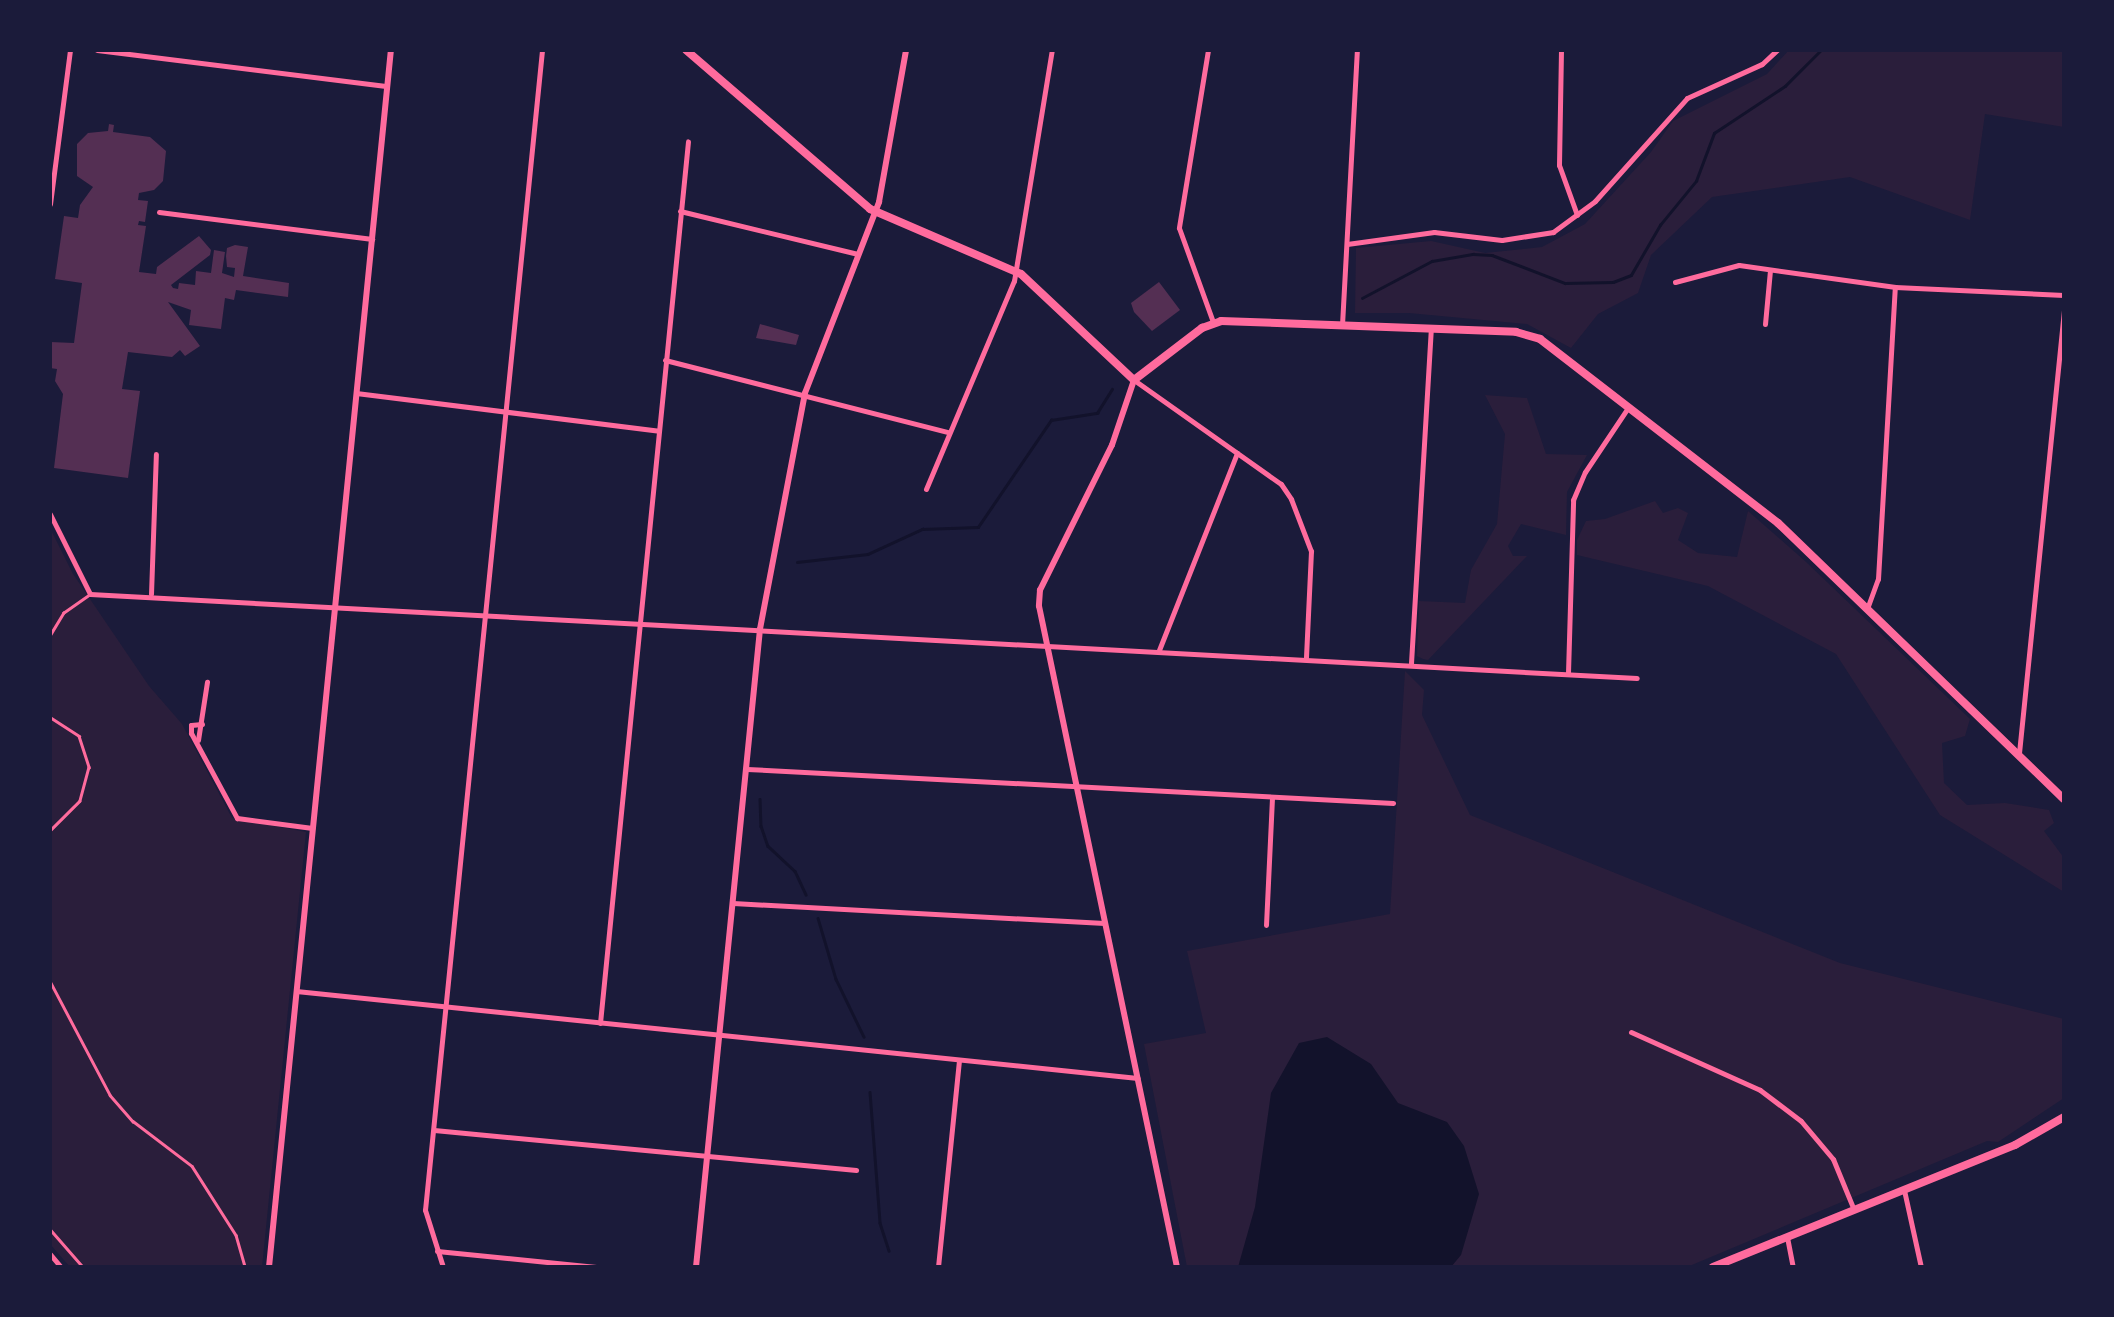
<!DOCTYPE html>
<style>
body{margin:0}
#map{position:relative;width:2114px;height:1317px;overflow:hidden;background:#1b1b3a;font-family:"Archivo Narrow",sans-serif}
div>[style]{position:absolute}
.green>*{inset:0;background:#2a1e3b}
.water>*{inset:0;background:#12122b}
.stream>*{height:2.5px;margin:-1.25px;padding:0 1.25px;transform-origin:1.25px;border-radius:1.25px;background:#12122b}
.building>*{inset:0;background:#542f53}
.service>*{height:2.5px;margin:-1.25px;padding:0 1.25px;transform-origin:1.25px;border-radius:1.25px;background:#ff6b9d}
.minor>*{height:5px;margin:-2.5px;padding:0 2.5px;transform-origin:2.5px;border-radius:2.5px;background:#ff6b9d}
.tertiary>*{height:6px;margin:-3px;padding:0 3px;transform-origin:3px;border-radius:3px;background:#ff6b9d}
.secondary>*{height:8px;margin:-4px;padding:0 4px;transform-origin:4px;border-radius:4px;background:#ff6b9d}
span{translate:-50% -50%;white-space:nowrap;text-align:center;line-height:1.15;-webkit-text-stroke:10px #1b1b3a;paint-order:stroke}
.frame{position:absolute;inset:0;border:52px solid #1b1b3a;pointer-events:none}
</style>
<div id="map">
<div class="green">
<div style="clip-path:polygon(1789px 50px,2064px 50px,2064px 127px,1985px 114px,1970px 220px,1850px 177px,1712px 197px,1651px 255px,1638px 293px,1598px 314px,1571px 348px,1527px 324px,1409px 313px,1355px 313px,1356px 248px,1431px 241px,1485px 253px,1542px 247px,1585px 224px,1651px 152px,1673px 121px,1767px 74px)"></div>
<div style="clip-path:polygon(1485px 395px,1527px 398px,1546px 454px,1587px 455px,1567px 492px,1566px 535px,1521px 524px,1508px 546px,1513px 556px,1527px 556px,1428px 660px,1423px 659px,1417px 656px,1419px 601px,1465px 603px,1471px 570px,1497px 524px,1505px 434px)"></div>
<div style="clip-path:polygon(1655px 501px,1663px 513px,1678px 508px,1688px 513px,1678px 540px,1698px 553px,1737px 557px,1748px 511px,1805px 561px,1970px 719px,1965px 736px,1942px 743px,1944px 783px,1967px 805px,2005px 803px,2049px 810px,2054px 823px,2044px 831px,2064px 858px,2064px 892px,1940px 815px,1836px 654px,1708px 586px,1577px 555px,1577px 540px,1586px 521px,1605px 519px)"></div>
<div style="clip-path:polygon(50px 528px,73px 574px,149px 686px,182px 724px,232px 818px,306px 832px,262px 1267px,70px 1267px,50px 1244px)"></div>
<div style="clip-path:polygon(1405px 671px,1424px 690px,1422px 715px,1470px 815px,1840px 963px,2064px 1019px,2064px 1098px,1998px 1142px,1987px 1141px,1687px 1267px,1187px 1267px,1144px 1044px,1206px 1033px,1187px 951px,1390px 914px)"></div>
</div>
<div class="water">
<div style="clip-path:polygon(1327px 1037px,1371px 1064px,1398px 1103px,1447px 1122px,1464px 1146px,1479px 1194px,1461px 1255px,1451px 1267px,1238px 1267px,1255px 1207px,1271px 1093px,1299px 1043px)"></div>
</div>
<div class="stream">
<div style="left:1362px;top:298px;width:79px;rotate:-27.9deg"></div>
<div style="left:1432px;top:261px;width:42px;rotate:-9.7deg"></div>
<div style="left:1473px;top:254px;width:19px;rotate:3deg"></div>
<div style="left:1492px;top:255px;width:78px;rotate:21deg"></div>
<div style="left:1565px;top:283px;width:48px;rotate:-1.2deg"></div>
<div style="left:1613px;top:282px;width:19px;rotate:-21deg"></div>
<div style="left:1631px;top:275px;width:58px;rotate:-59.9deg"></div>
<div style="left:1660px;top:225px;width:57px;rotate:-50.7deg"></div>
<div style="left:1696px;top:181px;width:51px;rotate:-69.4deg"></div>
<div style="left:1714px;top:133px;width:85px;rotate:-33.5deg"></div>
<div style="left:1785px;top:86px;width:51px;rotate:-45deg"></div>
<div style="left:797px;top:562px;width:71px;rotate:-6.4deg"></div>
<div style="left:868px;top:554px;width:60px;rotate:-24.8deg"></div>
<div style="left:922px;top:529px;width:56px;rotate:-2deg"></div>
<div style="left:978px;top:527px;width:130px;rotate:-55.7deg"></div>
<div style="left:1051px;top:420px;width:47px;rotate:-8.7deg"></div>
<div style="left:1097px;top:413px;width:28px;rotate:-58deg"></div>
<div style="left:760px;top:799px;width:27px;rotate:88deg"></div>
<div style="left:761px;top:826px;width:21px;rotate:71deg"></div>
<div style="left:768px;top:846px;width:37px;rotate:43deg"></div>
<div style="left:795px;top:871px;width:26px;rotate:65deg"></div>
<div style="left:818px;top:918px;width:64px;rotate:73.6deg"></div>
<div style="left:836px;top:979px;width:64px;rotate:64.2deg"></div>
<div style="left:870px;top:1092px;width:131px;rotate:85.6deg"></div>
<div style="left:880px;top:1223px;width:29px;rotate:72deg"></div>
</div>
<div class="building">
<div style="clip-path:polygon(109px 124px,114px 125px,113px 132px,150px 137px,166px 151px,163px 181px,154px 190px,139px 193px,138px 200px,148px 201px,145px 222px,139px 221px,138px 225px,146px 226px,139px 272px,156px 274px,157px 267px,199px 236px,211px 250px,210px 255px,171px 285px,173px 288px,178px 289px,179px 283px,195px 285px,196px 271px,211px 273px,214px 250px,225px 252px,222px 273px,234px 277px,235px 268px,227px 267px,226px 256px,227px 248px,235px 245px,248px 247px,243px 276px,289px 283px,288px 297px,236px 290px,234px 300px,225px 298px,221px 329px,189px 325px,191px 310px,168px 302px,200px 346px,185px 356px,180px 350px,172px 357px,128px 352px,122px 389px,140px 391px,128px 478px,54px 468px,63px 394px,55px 381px,57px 369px,50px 368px,50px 342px,74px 343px,82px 283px,55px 279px,64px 216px,78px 218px,80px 205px,93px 187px,77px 176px,77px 144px,88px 133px,108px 131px)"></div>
<div style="clip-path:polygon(1159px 282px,1180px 310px,1152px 331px,1134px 312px,1131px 303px)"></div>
<div style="clip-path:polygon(760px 324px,799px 335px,796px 345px,756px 338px)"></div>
</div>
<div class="service">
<div style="left:50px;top:635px;width:26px;rotate:-59deg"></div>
<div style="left:63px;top:613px;width:33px;rotate:-35deg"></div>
<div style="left:50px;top:717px;width:35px;rotate:33deg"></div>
<div style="left:79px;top:736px;width:33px;rotate:72deg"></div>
<div style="left:89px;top:767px;width:35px;rotate:105deg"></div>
<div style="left:80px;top:801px;width:42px;rotate:135deg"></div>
<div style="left:50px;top:981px;width:129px;rotate:62.2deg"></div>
<div style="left:110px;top:1095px;width:35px;rotate:49deg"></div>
<div style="left:133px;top:1121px;width:74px;rotate:37.3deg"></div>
<div style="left:192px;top:1166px;width:82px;rotate:57.5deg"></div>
<div style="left:236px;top:1235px;width:33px;rotate:74deg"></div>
<div style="left:50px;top:1229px;width:50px;rotate:49deg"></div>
</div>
<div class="minor">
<div style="left:97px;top:50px;width:291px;rotate:7.1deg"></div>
<div style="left:1208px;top:50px;width:180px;rotate:99.3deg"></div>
<div style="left:1179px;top:228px;width:100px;rotate:70.1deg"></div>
<div style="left:1561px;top:50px;width:115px;rotate:91deg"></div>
<div style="left:1559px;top:165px;width:53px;rotate:70.2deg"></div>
<div style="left:50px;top:204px;width:155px;rotate:-82.6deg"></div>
<div style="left:680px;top:211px;width:183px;rotate:13.6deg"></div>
<div style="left:159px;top:212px;width:215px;rotate:7.2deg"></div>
<div style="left:1347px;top:244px;width:88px;rotate:-7.9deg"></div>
<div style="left:1434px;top:232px;width:68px;rotate:6.7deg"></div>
<div style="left:1502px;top:240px;width:52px;rotate:-8.9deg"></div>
<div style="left:1553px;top:232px;width:52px;rotate:-36.4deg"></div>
<div style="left:1595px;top:201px;width:138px;rotate:-48.2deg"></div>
<div style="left:1687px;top:98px;width:82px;rotate:-24.4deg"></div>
<div style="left:1762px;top:64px;width:21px;rotate:-43deg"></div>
<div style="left:1675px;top:282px;width:66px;rotate:-14.9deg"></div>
<div style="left:1739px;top:265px;width:158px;rotate:8deg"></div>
<div style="left:1895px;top:287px;width:169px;rotate:2.7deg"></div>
<div style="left:1765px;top:324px;width:54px;rotate:-84.7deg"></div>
<div style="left:1342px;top:325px;width:275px;rotate:-86.9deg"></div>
<div style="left:665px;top:360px;width:292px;rotate:14.3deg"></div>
<div style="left:1134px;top:380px;width:180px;rotate:35.3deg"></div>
<div style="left:1281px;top:484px;width:18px;rotate:56deg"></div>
<div style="left:1291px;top:499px;width:56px;rotate:69deg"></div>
<div style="left:1311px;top:551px;width:107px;rotate:92.7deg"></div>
<div style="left:356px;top:393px;width:305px;rotate:7.1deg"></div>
<div style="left:926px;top:489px;width:226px;rotate:-67.1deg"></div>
<div style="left:1014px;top:281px;width:234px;rotate:-80.7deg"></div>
<div style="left:50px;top:514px;width:89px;rotate:63.4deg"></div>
<div style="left:90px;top:594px;width:1549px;rotate:3.11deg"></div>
<div style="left:151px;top:594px;width:140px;rotate:-88deg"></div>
<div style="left:1868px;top:606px;width:29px;rotate:-70deg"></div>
<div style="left:1878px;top:579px;width:292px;rotate:-86.7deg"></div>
<div style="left:1159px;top:650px;width:212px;rotate:-68.4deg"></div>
<div style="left:1411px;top:663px;width:336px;rotate:-86.6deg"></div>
<div style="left:1568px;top:673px;width:173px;rotate:-88.3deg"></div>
<div style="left:1573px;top:500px;width:30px;rotate:-67deg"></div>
<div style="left:1585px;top:472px;width:76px;rotate:-56.3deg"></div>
<div style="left:202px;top:724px;width:11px;rotate:175deg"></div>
<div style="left:191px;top:725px;width:8px;rotate:90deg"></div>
<div style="left:191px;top:733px;width:97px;rotate:61.6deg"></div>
<div style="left:237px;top:818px;width:76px;rotate:7.6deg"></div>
<div style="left:198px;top:740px;width:59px;rotate:-81.2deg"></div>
<div style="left:2019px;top:753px;width:447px;rotate:-84.2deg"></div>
<div style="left:747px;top:769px;width:647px;rotate:3.01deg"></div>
<div style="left:733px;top:903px;width:372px;rotate:3.1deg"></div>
<div style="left:1266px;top:925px;width:128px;rotate:-87.3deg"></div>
<div style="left:296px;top:991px;width:846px;rotate:5.9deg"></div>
<div style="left:600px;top:1023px;width:886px;rotate:-84.3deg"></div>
<div style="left:1631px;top:1032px;width:141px;rotate:24.2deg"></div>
<div style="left:1760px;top:1090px;width:51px;rotate:37.1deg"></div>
<div style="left:1801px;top:1121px;width:50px;rotate:49.9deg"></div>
<div style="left:1833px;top:1159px;width:55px;rotate:67.6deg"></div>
<div style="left:434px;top:1130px;width:424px;rotate:5.4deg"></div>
<div style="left:1904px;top:1190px;width:79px;rotate:77.6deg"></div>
<div style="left:1787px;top:1237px;width:31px;rotate:79deg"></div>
<div style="left:437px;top:1251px;width:160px;rotate:5.7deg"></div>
<div style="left:50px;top:1254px;width:17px;rotate:50deg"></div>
<div style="left:443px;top:1267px;width:60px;rotate:-107.5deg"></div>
<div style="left:425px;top:1210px;width:1166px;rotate:-84.24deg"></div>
<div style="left:938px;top:1267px;width:208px;rotate:-84.2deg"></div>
</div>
<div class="tertiary">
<div style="left:1134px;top:380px;width:69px;rotate:108.7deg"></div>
<div style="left:1112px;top:445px;width:162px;rotate:116.4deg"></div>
<div style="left:1040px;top:590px;width:16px;rotate:94deg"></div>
<div style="left:1039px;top:606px;width:675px;rotate:78.21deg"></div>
<div style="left:269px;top:1267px;width:1223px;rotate:-84.28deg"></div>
<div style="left:696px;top:1267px;width:641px;rotate:-84.27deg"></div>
<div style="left:760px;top:629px;width:240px;rotate:-79.2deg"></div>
<div style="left:805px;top:393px;width:205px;rotate:-68.8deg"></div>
<div style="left:879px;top:202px;width:154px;rotate:-79.9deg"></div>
</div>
<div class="secondary">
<div style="left:686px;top:50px;width:243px;rotate:40.8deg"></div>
<div style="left:870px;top:209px;width:164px;rotate:23.3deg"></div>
<div style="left:1021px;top:274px;width:155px;rotate:43.2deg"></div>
<div style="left:1134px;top:380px;width:86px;rotate:-37.4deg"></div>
<div style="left:1202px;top:328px;width:20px;rotate:-20deg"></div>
<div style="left:1221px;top:321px;width:295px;rotate:2.1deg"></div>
<div style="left:1516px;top:332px;width:25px;rotate:16deg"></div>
<div style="left:1540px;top:339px;width:301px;rotate:37.7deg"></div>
<div style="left:1778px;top:523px;width:397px;rotate:44deg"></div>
<div style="left:1713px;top:1267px;width:326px;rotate:-22deg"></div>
<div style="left:2015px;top:1145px;width:56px;rotate:-29.7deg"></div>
</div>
<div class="frame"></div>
</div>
